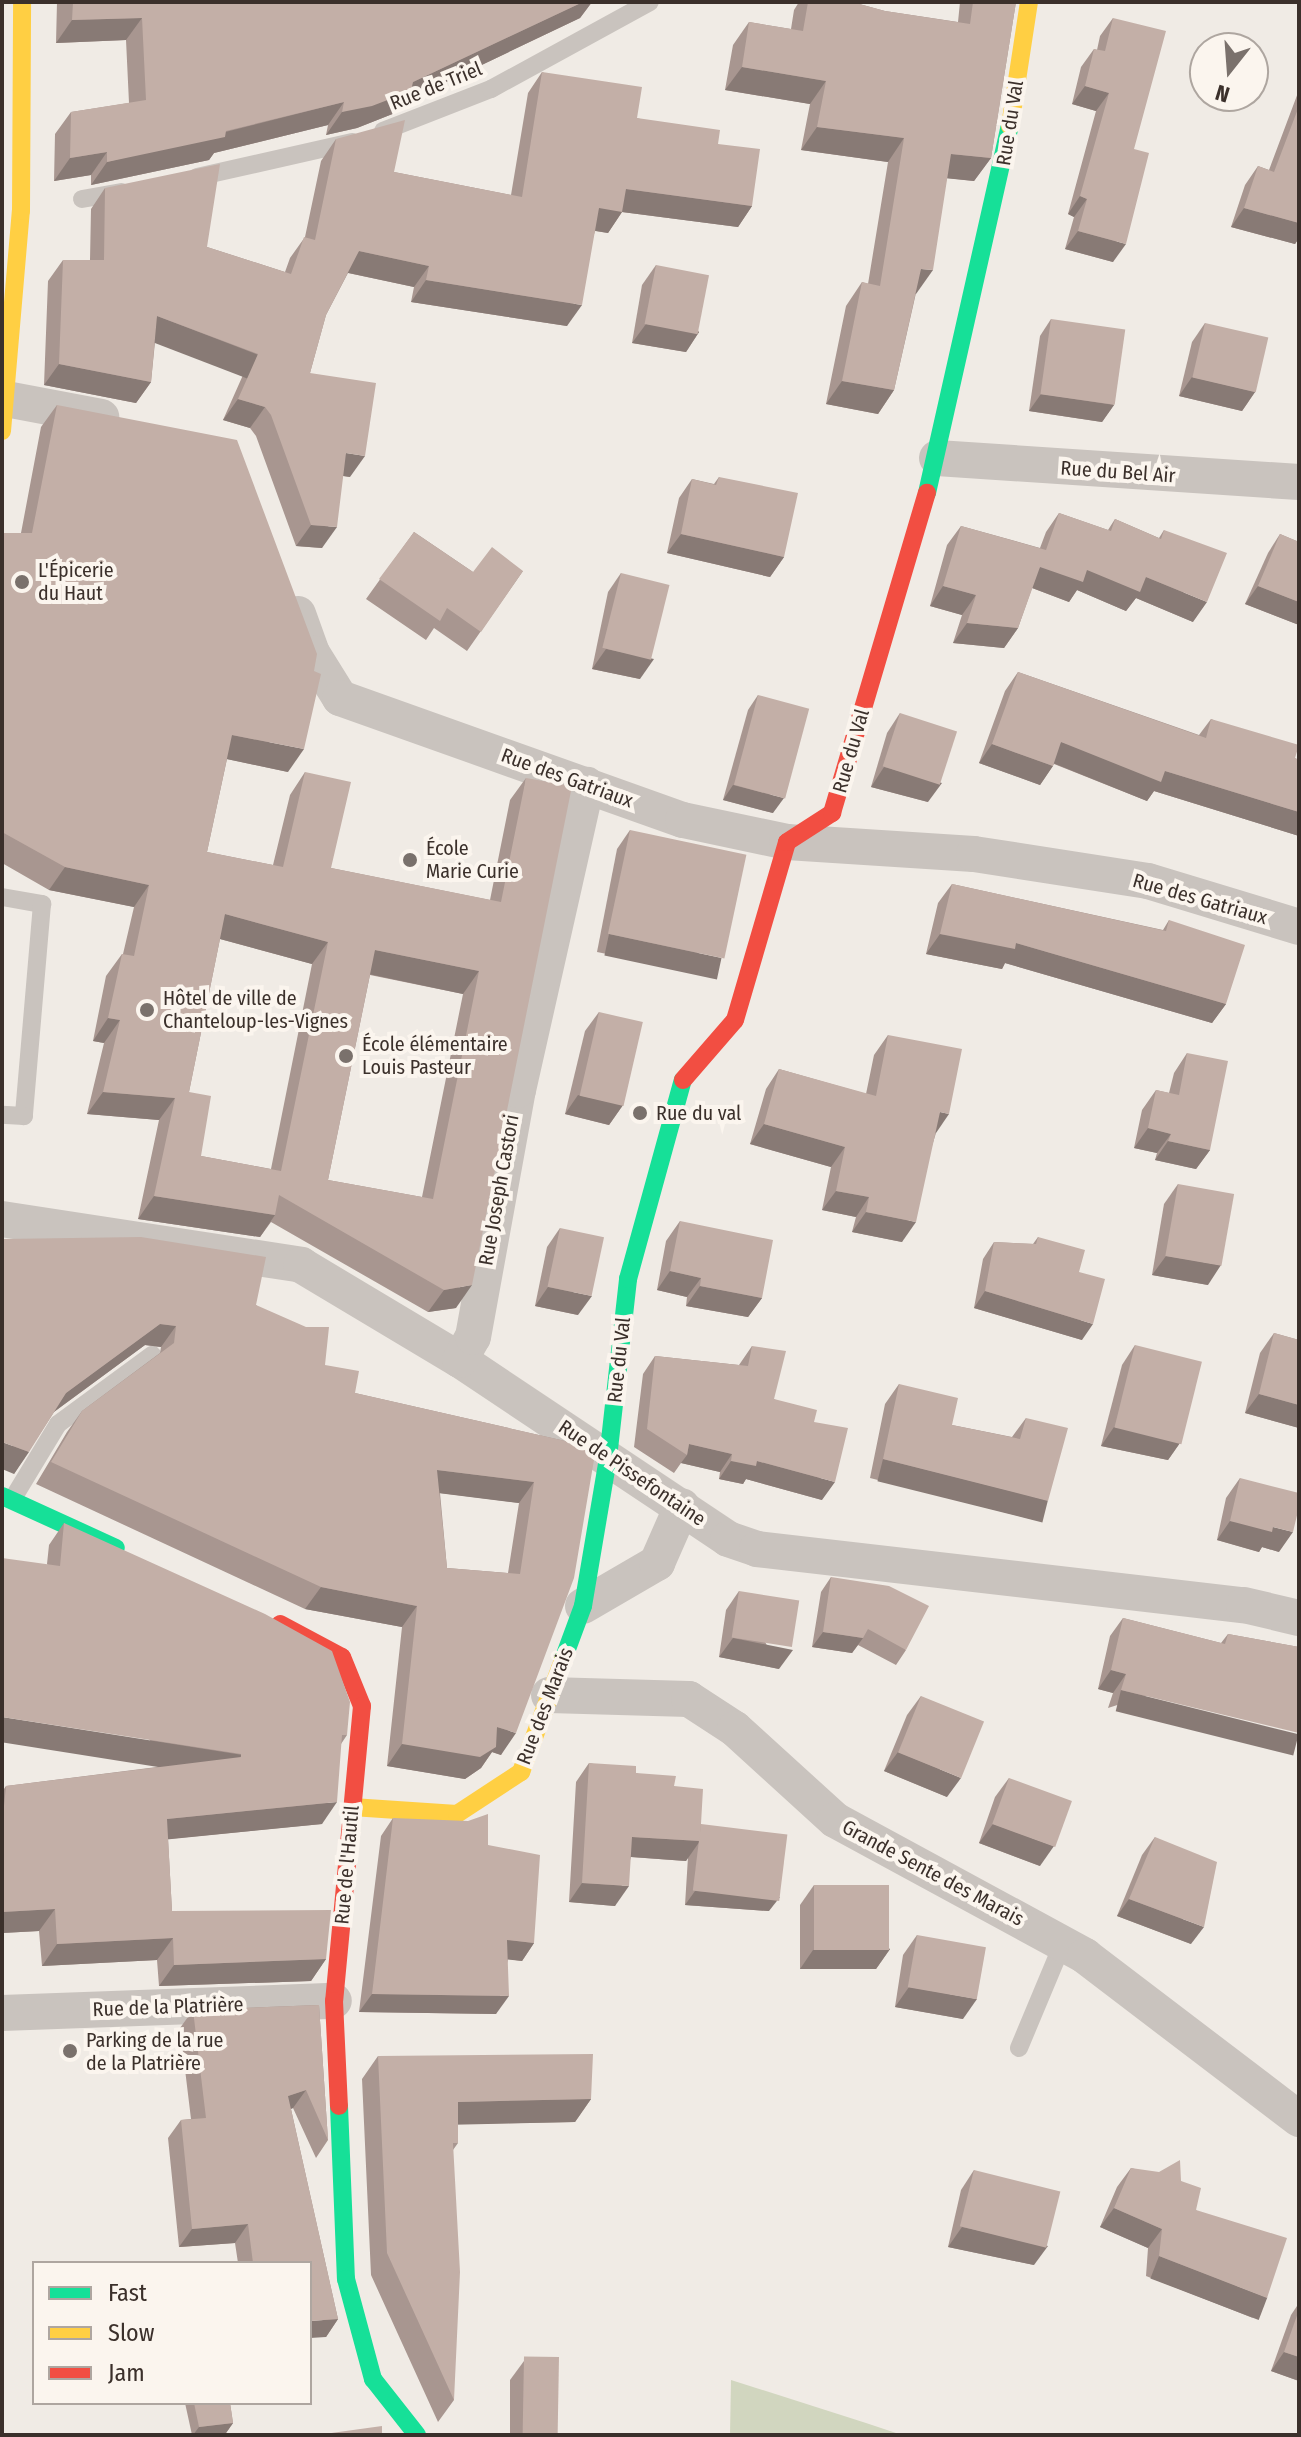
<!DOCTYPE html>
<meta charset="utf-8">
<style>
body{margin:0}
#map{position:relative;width:1301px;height:2437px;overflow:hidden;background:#f0ebe5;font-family:"Fira Sans Condensed",sans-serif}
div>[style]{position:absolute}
.green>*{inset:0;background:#d1d6bf}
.lane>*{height:18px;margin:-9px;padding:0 9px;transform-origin:9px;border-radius:9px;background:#c9c3be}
.street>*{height:36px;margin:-18px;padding:0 18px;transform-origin:18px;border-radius:18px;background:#c9c3be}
.fast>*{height:18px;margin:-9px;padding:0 9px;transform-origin:9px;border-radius:9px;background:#16e098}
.slow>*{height:18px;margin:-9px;padding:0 9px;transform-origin:9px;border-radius:9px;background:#ffcf43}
.jam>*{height:18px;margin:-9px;padding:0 9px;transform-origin:9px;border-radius:9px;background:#f24e42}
.wall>*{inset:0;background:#a89690}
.shaded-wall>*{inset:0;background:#887a75;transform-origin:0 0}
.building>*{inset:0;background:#c3afa7;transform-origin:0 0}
.dots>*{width:22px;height:22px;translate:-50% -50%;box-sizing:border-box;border:4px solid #fbf5ee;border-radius:50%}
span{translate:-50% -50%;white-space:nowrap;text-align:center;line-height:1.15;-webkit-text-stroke:8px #fbf5ee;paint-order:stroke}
.street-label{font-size:20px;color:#3b302b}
.poi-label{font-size:20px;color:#3b302b}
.left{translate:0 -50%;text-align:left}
.frame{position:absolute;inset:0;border:4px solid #3b302b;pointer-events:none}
.legend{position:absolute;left:32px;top:2261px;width:280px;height:144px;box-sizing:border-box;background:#fbf5ee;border:2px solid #aea6a0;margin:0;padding:10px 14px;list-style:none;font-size:24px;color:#3b302b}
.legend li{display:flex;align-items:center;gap:16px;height:40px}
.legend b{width:40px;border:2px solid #aea6a0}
.north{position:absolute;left:1189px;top:32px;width:80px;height:80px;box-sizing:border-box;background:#fbf5ee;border:2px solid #aea6a0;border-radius:50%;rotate:197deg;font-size:22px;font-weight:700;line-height:32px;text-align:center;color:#3b302b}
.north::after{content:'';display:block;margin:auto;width:28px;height:36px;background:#7a716c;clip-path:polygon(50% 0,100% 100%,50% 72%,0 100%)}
</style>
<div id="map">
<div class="green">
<div style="clip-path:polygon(731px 2380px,866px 2423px,902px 2435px,730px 2435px)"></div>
</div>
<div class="lane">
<div style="left:383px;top:131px;width:116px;rotate:-21.3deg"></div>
<div style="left:491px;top:89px;width:181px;rotate:-28.7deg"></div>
<div style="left:197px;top:177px;width:159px;rotate:-12.7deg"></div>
<div style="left:82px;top:199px;width:40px;rotate:-10deg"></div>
<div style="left:2px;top:897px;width:41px;rotate:9.9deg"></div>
<div style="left:42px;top:904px;width:213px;rotate:94.9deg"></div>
<div style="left:24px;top:1116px;width:22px;rotate:-177deg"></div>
<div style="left:12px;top:1500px;width:89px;rotate:-58.8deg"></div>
<div style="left:58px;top:1424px;width:117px;rotate:-36.3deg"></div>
<div style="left:1019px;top:2048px;width:114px;rotate:-67.3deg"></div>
</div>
<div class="street">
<div style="left:6px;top:399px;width:97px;rotate:10.7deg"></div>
<div style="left:937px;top:458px;width:363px;rotate:3.8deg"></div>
<div style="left:298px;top:614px;width:41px;rotate:70.3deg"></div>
<div style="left:312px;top:653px;width:53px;rotate:58.1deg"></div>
<div style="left:340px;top:698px;width:364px;rotate:19.6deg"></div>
<div style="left:683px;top:820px;width:106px;rotate:11.9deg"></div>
<div style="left:787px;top:842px;width:187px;rotate:3.7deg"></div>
<div style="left:974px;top:854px;width:176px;rotate:8.8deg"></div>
<div style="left:1148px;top:881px;width:158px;rotate:16.9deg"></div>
<div style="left:2px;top:1219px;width:303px;rotate:8.7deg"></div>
<div style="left:301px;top:1265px;width:185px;rotate:30.9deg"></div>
<div style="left:460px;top:1360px;width:322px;rotate:33.7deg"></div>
<div style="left:728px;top:1539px;width:31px;rotate:19deg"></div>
<div style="left:757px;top:1549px;width:490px;rotate:6.6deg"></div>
<div style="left:1244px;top:1605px;width:57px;rotate:13.3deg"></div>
<div style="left:460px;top:1360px;width:26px;rotate:-61deg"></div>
<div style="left:473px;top:1337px;width:251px;rotate:-79.7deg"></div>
<div style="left:518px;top:1090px;width:313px;rotate:-77.3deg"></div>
<div style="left:583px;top:1606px;width:86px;rotate:-30.2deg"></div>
<div style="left:657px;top:1563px;width:62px;rotate:-66.3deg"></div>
<div style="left:549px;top:1695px;width:140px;rotate:1.6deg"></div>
<div style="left:689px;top:1699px;width:55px;rotate:33.1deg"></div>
<div style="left:735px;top:1729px;width:135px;rotate:42.3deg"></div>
<div style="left:835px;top:1820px;width:285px;rotate:28.5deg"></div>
<div style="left:1085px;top:1956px;width:269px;rotate:37.3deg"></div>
<div style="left:2px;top:2013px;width:332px;rotate:-2.1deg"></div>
</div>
<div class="fast">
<div style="left:927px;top:493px;width:376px;rotate:-77.3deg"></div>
<div style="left:2px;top:1496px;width:125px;rotate:24.5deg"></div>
<div style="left:563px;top:1660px;width:58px;rotate:-69.7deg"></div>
<div style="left:583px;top:1606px;width:150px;rotate:-80.4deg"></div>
<div style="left:608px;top:1458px;width:180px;rotate:-83.6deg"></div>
<div style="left:628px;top:1279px;width:206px;rotate:-74.6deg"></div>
<div style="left:339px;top:2106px;width:173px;rotate:87.7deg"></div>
<div style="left:346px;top:2279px;width:104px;rotate:74.9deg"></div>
<div style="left:373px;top:2379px;width:71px;rotate:51.8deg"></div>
</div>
<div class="slow">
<div style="left:1010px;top:126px;width:125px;rotate:-81.3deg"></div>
<div style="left:2px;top:431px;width:221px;rotate:-85.1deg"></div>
<div style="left:21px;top:211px;width:209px;rotate:-89.7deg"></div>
<div style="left:352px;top:1807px;width:105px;rotate:3.8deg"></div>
<div style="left:457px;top:1814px;width:77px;rotate:-33.3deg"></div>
<div style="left:521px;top:1772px;width:120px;rotate:-69.4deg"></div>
</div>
<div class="jam">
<div style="left:683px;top:1080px;width:79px;rotate:-49.1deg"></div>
<div style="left:735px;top:1020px;width:185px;rotate:-73.7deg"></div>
<div style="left:787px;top:842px;width:54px;rotate:-32.8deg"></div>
<div style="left:832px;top:813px;width:334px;rotate:-73.5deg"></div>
<div style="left:280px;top:1624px;width:70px;rotate:28deg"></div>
<div style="left:342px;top:1657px;width:53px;rotate:67.8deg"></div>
<div style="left:362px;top:1706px;width:296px;rotate:95.4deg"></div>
<div style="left:334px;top:2001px;width:105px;rotate:87.3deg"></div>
</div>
<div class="wall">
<div style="clip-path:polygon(57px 2px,592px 2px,580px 18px,404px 102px,395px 113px,357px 128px,326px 135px,328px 125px,214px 153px,209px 160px,91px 185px,91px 175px,54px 181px,55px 134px,71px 112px,129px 103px,126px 40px,56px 43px)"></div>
<div style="clip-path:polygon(799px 2px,852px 2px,885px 11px,958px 22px,960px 2px,1016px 2px,991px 158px,974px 181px,947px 178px,916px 293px,894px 390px,878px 414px,826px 404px,846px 306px,862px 282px,868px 284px,888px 162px,801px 150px,810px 104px,725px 90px,733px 45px,749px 22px,791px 29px,794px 10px)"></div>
<div style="clip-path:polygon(1113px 18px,1134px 149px,1113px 262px,1065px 249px,1074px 217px,1068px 214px,1096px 111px,1072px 104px,1081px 67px,1094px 49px,1097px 50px,1100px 36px)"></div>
<div style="clip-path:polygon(542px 72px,637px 118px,718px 144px,752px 206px,738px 227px,622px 212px,608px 233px,595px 231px,567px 326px,411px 302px,414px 287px,348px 273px,326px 315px,310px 373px,350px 477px,343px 476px,322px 548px,296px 546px,256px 436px,250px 428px,223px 420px,243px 375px,155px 342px,151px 382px,136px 403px,44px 385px,48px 281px,63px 260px,90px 260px,91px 209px,105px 188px,207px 247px,285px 272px,290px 258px,305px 237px,321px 161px,336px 139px,394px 172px,511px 195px,528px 93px)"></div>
<div style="clip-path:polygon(1299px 90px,1299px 238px,1295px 244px,1231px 227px,1245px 185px,1258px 166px,1269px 170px)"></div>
<div style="clip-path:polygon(656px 265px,699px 332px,686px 352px,632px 343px,642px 285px)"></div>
<div style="clip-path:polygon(1051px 319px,1114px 405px,1102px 422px,1029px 411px,1040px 336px)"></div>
<div style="clip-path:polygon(1205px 323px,1255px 392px,1242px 411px,1179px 396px,1192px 342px)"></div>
<div style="clip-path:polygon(evenodd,57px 405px,288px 772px,227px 759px,207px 852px,273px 865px,290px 795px,305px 772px,331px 868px,490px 900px,510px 800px,526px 778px,456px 1308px,428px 1312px,271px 1222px,260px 1237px,138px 1219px,159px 1120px,87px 1114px,104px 1043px,93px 1041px,106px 976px,122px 954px,123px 954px,134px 907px,49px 890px,2px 863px,2px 533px,21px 533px,41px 427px,57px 405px,220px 939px,312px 964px,271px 1169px,201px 1156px,189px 1092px,220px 939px,57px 405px,370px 975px,463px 994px,422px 1197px,328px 1180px,370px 975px)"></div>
<div style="clip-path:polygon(719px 477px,784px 557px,770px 577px,667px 553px,679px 498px,692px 479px,714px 484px)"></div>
<div style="clip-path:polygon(1059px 513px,1108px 530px,1115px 519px,1159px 538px,1164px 530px,1193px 622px,1136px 598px,1126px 611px,1077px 590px,1069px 602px,1032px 588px,1018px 628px,1004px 648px,953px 643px,962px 615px,930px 606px,947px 545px,961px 526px,1040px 548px,1046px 532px)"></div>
<div style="clip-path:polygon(414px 532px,473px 572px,523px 571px,467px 651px,434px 628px,426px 640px,366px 599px)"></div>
<div style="clip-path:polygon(1280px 534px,1299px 542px,1299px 625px,1245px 604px,1268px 553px)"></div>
<div style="clip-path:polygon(621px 573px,640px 679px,592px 669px,608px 592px)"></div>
<div style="clip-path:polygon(1018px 672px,1199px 735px,1211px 719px,1299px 760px,1299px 836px,1154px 791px,1147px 801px,1054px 764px,1040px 785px,979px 763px,1005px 691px)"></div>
<div style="clip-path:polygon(758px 695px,773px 813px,723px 800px,748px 710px)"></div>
<div style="clip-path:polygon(900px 713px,928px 802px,871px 787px,887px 733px)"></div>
<div style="clip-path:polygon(630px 830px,710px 975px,597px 952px,617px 849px)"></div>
<div style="clip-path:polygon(952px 884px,1163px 930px,1169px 920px,1226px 1004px,1212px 1023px,1005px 963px,1002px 969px,926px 954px,938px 903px)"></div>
<div style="clip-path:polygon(599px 1012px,623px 1105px,609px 1125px,565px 1114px,585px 1031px)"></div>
<div style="clip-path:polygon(888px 1035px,936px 1133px,902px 1242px,852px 1232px,856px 1217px,822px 1210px,831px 1167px,750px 1144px,766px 1089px,779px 1069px,866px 1094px,874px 1055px)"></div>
<div style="clip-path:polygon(1187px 1053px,1210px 1150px,1196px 1169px,1155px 1160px,1157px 1153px,1134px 1148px,1142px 1110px,1156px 1090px,1169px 1093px,1174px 1073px)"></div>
<div style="clip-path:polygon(1178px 1184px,1208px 1285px,1152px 1275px,1164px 1204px)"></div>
<div style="clip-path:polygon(680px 1221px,762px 1298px,748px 1317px,686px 1306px,687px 1297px,657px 1290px,666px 1241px)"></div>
<div style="clip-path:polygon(560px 1228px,578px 1315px,535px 1306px,547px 1247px)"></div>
<div style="clip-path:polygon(1038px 1237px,1079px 1272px,1082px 1340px,974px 1308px,983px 1259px,994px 1242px,1033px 1244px)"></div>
<div style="clip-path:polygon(evenodd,2px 1239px,256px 1305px,355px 1393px,596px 1448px,501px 1755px,492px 1752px,481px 1768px,465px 1779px,387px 1766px,402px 1627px,305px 1609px,36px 1484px,67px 1432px,82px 1411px,160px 1353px,161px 1347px,145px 1345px,54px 1412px,14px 1474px,2px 1239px,440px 1493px,519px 1503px,508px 1573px,447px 1568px,440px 1493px)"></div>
<div style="clip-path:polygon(1274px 1333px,1299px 1340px,1299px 1428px,1245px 1413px,1260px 1353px)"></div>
<div style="clip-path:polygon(1135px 1345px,1182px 1440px,1168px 1460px,1101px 1446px,1122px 1365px)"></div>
<div style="clip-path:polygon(752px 1346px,774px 1399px,814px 1422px,822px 1500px,746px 1479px,743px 1484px,719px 1479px,720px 1472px,681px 1463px,674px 1473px,634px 1447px,643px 1374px,655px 1356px,739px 1365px)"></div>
<div style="clip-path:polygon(899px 1384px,952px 1425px,1012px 1437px,1026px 1418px,1035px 1520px,870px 1478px,885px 1404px)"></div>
<div style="clip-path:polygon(1240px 1478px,1279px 1552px,1262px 1547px,1259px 1552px,1217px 1540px,1226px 1498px)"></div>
<div style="clip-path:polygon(64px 1523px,347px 1735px,341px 1744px,322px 1824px,168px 1839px,172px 1911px,326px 1959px,311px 1981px,159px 1986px,157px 1960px,42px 1966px,39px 1931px,2px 1933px,2px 1792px,6px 1786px,165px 1766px,47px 1564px,49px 1545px)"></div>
<div style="clip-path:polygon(831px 1577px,906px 1650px,896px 1665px,858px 1645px,852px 1653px,812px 1647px,821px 1592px)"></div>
<div style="clip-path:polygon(739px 1591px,779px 1669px,719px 1657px,726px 1610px)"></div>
<div style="clip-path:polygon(1123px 1618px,1221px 1643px,1228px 1634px,1299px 1647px,1108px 1708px,1113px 1693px,1098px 1689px,1110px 1636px)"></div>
<div style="clip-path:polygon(921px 1696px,947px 1797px,884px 1771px,907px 1715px)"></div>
<div style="clip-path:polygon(589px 1763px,636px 1773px,674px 1786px,701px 1824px,769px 1911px,685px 1905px,688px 1857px,686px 1861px,631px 1857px,615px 1906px,569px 1902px,576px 1782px)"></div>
<div style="clip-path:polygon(1009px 1778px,1040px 1866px,979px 1843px,995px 1797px)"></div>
<div style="clip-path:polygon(393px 1818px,488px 1845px,534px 1943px,522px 1961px,508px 1959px,496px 2014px,359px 2012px,381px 1836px)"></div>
<div style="clip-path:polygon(1155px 1837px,1191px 1944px,1117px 1916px,1142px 1855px)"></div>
<div style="clip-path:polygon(814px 1885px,890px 1949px,876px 1969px,800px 1969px,800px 1905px)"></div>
<div style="clip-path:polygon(917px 1935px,963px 2019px,895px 2007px,903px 1955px)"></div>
<div style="clip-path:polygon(319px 2005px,328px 2140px,316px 2158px,293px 2108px,291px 2109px,338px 2319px,326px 2337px,310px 2263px,238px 2263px,235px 2243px,179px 2247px,168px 2138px,181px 2120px,191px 2119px,180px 2028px,193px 2010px)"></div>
<div style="clip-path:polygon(378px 2056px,591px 2099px,575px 2122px,458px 2124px,458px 2143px,453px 2150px,454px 2400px,438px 2422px,371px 2275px,362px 2079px)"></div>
<div style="clip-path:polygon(1131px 2168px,1181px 2181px,1253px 2318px,1146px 2276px,1148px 2248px,1100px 2227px,1117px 2187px)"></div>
<div style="clip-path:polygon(974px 2170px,1034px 2265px,948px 2247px,961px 2190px)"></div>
<div style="clip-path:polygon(1299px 2303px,1299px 2381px,1271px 2371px,1291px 2315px)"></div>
<div style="clip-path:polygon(524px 2361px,558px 2435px,510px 2435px,510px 2380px)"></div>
<div style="clip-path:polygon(185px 2403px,230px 2403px,233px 2423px,226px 2433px,207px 2435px,192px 2435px)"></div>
</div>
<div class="shaded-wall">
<div style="clip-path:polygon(583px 2px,592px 2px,580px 18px,404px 102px,395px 113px,357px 128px,326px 135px,342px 112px,413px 82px)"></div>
<div style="clip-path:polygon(142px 18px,126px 40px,56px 43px,72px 20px)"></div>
<div style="clip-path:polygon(742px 67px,826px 81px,810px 104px,725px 90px)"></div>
<div style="clip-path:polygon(1085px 86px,1109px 93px,1096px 111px,1072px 104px)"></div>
<div style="clip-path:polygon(344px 102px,328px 125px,214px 153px,209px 160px,91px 185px,107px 162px)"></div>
<div style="clip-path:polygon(817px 127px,904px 138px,888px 162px,801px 150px)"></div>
<div style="clip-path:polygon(107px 152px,91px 175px,54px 181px,70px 158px)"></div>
<div style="clip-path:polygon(951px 154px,991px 158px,974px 181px,934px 177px)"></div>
<div style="clip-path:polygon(626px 189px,752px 206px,738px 227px,622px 212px,608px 233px,585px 229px,599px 208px)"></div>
<div style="clip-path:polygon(1080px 196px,1087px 199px,1074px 217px,1068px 214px)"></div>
<div style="clip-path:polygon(1244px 208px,1299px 223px,1299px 238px,1295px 244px,1231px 227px)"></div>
<div style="clip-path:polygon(1078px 231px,1126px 244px,1113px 262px,1065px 249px)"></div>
<div style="clip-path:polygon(359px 251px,429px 266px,414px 287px,344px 272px)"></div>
<div style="clip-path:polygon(921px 269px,933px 270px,916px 294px,905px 292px)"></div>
<div style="clip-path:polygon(426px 280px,582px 305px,567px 326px,411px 302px)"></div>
<div style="left:157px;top:316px;width:108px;height:26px;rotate:21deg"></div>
<div style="clip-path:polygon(646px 324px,699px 332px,686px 352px,632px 343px)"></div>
<div style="clip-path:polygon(59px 364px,151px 382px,136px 403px,44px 385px)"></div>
<div style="clip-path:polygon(1192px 377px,1255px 392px,1242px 411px,1179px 396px)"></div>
<div style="clip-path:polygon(842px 381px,894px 390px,878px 414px,826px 404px)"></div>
<div style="clip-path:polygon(1041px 394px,1114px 405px,1102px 422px,1029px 411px)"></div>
<div style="clip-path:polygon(238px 399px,265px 407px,250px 428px,223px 420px)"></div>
<div style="clip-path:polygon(346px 453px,365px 456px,350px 477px,331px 474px)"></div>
<div style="clip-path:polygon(311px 525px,337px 527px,322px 548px,296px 546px)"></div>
<div style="clip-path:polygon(681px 534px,784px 557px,770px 577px,667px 553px)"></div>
<div style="clip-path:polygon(1040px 567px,1087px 570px,1146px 577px,1207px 602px,1193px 622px,1136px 598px,1126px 611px,1077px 590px,1069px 602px,1027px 586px)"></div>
<div style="clip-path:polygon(943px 586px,976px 595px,962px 615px,930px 606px)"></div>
<div style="clip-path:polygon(1258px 586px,1299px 602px,1299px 625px,1245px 604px)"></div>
<div style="clip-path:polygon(967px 623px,1018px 628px,1004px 648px,953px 643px)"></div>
<div style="clip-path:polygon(606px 649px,654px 659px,640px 679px,592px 669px)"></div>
<div style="clip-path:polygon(232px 735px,304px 749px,288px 772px,217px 757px)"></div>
<div style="clip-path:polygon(1061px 742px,1165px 771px,1299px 812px,1299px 836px,1154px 791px,1147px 801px,1048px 761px)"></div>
<div style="clip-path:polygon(992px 744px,1053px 766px,1040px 785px,979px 763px)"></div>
<div style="clip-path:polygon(884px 767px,942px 783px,928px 802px,871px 787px)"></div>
<div style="clip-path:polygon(733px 785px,784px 798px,773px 813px,723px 800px)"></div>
<div style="clip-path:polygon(65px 867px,149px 885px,134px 907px,49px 890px)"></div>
<div style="clip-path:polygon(225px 914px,328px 942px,312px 964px,209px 936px)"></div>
<div style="left:609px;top:934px;width:115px;height:22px;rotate:12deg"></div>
<div style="clip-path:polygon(940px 934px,1016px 943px,1226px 1004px,1212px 1023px,1005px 963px,1002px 969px,926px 954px)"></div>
<div style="clip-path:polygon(375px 950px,479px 971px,463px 994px,359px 972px)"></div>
<div style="clip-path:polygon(108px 1018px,120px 1020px,104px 1043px,93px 1041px)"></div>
<div style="clip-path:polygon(103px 1092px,175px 1098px,159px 1120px,87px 1114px)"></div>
<div style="clip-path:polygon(578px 1095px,623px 1105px,609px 1125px,565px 1114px)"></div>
<div style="clip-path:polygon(940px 1112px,949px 1114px,936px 1133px,926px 1131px)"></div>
<div style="clip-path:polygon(764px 1124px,845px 1147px,831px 1167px,750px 1144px)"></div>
<div style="clip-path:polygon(1148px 1128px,1171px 1134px,1157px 1153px,1134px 1148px)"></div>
<div style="clip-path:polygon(1168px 1141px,1210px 1150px,1196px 1169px,1155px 1160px)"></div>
<div style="clip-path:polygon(836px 1191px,869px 1197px,856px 1217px,822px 1210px)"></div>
<div style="clip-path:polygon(154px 1196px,275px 1215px,260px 1237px,138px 1219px)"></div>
<div style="clip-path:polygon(866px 1212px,916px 1222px,902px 1242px,852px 1232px)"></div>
<div style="clip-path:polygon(1166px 1256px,1221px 1265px,1208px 1285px,1152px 1275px)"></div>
<div style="clip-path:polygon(670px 1271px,701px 1278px,687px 1297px,657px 1290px)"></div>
<div style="clip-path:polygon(472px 1285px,456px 1308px,428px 1312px,444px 1290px)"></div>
<div style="clip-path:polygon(700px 1286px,762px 1298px,748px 1317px,686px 1306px)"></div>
<div style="clip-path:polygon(548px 1287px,592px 1296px,578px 1315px,535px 1306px)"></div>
<div style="clip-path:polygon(985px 1291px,1093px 1324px,1082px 1340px,974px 1308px)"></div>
<div style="clip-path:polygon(160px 1324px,176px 1326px,161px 1347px,145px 1345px,51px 1414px,66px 1393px)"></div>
<div style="clip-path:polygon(1259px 1394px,1299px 1405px,1299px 1428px,1245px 1413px)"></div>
<div style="clip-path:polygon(1114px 1427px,1182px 1440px,1168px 1460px,1101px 1446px)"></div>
<div style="clip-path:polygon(2px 1442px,29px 1452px,14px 1474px,2px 1469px)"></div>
<div style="clip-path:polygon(689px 1444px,732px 1454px,720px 1472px,681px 1463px,687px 1455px)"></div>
<div style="left:883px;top:1459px;width:170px;height:23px;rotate:14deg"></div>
<div style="clip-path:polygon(731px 1461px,757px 1461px,835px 1482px,822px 1500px,746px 1479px,743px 1484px,719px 1479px)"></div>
<div style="clip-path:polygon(437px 1470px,534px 1482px,519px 1503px,422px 1491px)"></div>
<div style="clip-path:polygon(1230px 1521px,1273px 1527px,1293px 1532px,1279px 1552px,1262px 1547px,1259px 1552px,1217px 1540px)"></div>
<div style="clip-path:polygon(321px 1587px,417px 1606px,402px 1627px,305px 1609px)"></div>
<div style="clip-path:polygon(823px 1632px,863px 1638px,852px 1653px,812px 1647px)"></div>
<div style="clip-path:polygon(733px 1638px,793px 1650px,779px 1669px,719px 1657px)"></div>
<div style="clip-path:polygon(1111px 1670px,1126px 1674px,1113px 1693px,1098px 1689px)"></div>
<div style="left:1121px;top:1690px;width:183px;height:22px;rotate:14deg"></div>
<div style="left:2px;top:1717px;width:242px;height:25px;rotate:9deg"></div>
<div style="clip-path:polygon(497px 1727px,516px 1733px,501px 1755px,492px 1752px,481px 1768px,465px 1779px,387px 1766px,402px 1744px)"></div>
<div style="clip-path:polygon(898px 1752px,961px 1778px,947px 1797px,884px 1771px)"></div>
<div style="clip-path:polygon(337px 1802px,322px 1824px,152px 1841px,167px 1819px)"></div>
<div style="clip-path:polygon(993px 1824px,1054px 1846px,1040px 1866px,979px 1843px)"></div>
<div style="clip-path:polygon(632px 1837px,700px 1841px,686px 1861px,618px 1856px)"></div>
<div style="clip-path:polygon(582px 1883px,629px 1886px,615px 1906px,569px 1902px)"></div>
<div style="clip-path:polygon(695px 1891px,780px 1897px,769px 1911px,685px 1905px)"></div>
<div style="clip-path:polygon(1129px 1899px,1204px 1927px,1191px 1944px,1117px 1916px)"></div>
<div style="clip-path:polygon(55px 1909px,39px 1931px,2px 1933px,2px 1912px)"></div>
<div style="clip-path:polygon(173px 1938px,157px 1960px,42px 1966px,57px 1944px)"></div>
<div style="clip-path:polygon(507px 1940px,534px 1943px,522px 1961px,495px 1958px)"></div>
<div style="clip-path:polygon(890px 1949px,876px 1969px,800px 1969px,813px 1950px)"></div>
<div style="clip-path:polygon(326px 1959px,311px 1981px,159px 1986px,174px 1965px)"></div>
<div style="clip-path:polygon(909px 1987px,977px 1999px,963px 2019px,895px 2007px)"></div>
<div style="clip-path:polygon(372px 1994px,509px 1996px,496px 2014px,359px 2012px)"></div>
<div style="clip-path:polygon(306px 2090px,293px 2108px,276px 2114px,288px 2096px)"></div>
<div style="clip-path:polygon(591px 2099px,575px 2122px,442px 2125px,458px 2102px)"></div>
<div style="clip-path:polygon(1114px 2208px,1162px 2229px,1148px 2248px,1100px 2227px)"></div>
<div style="clip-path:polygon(248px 2224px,235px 2243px,179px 2247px,192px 2229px)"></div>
<div style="clip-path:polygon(962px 2227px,1048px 2246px,1034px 2265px,948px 2247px)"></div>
<div style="left:1159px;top:2256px;width:116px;height:24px;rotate:21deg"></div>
<div style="clip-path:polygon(338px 2319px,326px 2337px,310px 2338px,310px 2321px)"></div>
<div style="clip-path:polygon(1284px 2352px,1299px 2357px,1299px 2381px,1271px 2371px)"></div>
<div style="clip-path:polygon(233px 2423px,226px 2433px,193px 2435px,199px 2427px)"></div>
</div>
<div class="building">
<div style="clip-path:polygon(73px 2px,583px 2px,413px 82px,411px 91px,372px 106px,342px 112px,344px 102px,226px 131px,225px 137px,107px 162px,107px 152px,70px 158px,71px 112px,146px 100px,142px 18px,72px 20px)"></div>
<div style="clip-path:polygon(808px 2px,852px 2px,885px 11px,970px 24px,973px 2px,1016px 2px,991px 158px,951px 154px,933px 270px,921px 269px,894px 390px,842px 381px,862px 282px,880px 286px,904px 138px,817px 127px,826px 81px,742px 67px,749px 22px,803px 31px)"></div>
<div style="clip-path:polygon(1113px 18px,1166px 31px,1134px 149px,1149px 153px,1126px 244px,1078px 231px,1087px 199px,1080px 196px,1109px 93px,1085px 86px,1094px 49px,1105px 51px)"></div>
<div style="clip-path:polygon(542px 72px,642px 87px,637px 118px,720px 130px,718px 144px,760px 149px,752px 206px,626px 189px,622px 212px,599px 208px,582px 305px,426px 280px,429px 266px,359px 251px,326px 315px,310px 373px,376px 383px,365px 456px,346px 453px,337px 527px,311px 525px,271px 415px,265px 407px,238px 399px,258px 354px,157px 316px,151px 382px,59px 364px,63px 260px,104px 260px,105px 188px,220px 164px,207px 247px,291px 274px,304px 237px,315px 240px,336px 139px,405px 120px,394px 172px,522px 197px)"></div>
<div style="clip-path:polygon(1299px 106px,1299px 223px,1244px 208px,1258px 166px,1274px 172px)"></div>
<div style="left:656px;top:265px;width:54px;height:60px;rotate:11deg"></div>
<div style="left:1051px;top:319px;width:75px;height:76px;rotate:8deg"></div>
<div style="left:1205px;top:323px;width:65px;height:56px;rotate:13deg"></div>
<div style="clip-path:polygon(evenodd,57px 405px,237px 440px,317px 654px,314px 671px,321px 674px,304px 749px,232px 735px,207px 852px,283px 867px,305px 772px,351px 782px,331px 868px,501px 902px,526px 778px,572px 786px,472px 1285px,444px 1290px,279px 1195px,275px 1215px,154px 1196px,175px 1098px,103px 1092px,120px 1020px,108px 1018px,122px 954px,134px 956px,149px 885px,65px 867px,2px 832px,2px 533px,32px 533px,57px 405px,225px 914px,328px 942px,281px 1171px,201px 1156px,211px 1096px,189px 1092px,225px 914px,57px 405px,375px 950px,479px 971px,433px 1199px,328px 1180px,375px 950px)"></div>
<div style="clip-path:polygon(719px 477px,798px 493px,784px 557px,681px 534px,692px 479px,716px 485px)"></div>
<div style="clip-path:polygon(1059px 513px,1111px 531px,1115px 519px,1161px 539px,1164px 530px,1227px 553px,1207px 602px,1146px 577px,1140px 592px,1087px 570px,1083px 582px,1040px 567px,1018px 628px,967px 623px,976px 595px,943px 586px,961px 526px,1046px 550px)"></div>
<div style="clip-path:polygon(414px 532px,473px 572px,492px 547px,523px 571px,481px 632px,447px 608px,440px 621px,379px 579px)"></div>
<div style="clip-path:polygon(1280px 534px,1299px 542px,1299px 602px,1258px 586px)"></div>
<div style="left:621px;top:573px;width:50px;height:77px;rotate:14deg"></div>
<div style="clip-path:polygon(1018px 672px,1206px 738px,1211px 719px,1299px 745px,1295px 758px,1299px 760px,1299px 812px,1165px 771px,1161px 782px,1061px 742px,1053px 766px,992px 744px)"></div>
<div style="left:758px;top:695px;width:53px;height:93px;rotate:15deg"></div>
<div style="left:900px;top:713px;width:60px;height:56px;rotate:18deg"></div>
<div style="left:630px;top:830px;width:119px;height:106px;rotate:12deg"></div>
<div style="clip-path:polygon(952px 884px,1166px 931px,1169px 920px,1245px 945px,1226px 1004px,1016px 943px,1015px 949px,940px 934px)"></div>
<div style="left:599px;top:1012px;width:45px;height:86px;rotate:13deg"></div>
<div style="clip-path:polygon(888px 1035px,962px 1049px,949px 1114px,940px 1112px,916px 1222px,866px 1212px,869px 1197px,836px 1191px,845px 1147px,764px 1124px,779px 1069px,876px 1096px)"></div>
<div style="clip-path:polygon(1187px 1053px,1228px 1061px,1210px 1150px,1168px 1141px,1171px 1134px,1148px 1128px,1156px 1090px,1179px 1095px)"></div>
<div style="left:1178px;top:1184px;width:57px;height:73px;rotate:10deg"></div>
<div style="clip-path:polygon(680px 1221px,773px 1240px,762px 1298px,700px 1286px,701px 1278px,670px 1271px)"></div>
<div style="left:560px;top:1228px;width:45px;height:60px;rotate:12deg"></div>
<div style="clip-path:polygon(evenodd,141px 1237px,266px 1257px,256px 1305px,306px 1327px,329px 1327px,325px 1365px,359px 1371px,355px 1393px,596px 1448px,574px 1578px,516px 1733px,497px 1727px,496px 1747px,480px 1757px,402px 1744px,417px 1606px,321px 1587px,51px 1462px,82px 1411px,174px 1343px,176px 1326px,160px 1324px,66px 1393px,29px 1452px,2px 1442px,2px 1239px,141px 1237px,437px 1470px,534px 1482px,520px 1574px,447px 1568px,437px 1470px)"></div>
<div style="clip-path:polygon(1038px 1237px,1085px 1250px,1079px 1272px,1105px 1279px,1093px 1324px,985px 1291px,994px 1242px,1036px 1244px)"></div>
<div style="clip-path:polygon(1274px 1333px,1299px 1340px,1299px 1405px,1259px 1394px)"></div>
<div style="left:1135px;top:1345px;width:69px;height:85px;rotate:14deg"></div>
<div style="clip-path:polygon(752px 1346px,786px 1351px,774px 1399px,817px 1410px,814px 1422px,848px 1428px,835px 1482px,757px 1461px,756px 1466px,731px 1461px,732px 1454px,689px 1444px,687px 1455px,647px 1429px,655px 1356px,748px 1366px)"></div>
<div style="clip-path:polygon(899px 1384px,958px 1398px,952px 1425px,1020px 1439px,1026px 1418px,1068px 1428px,1048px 1501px,883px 1459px)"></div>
<div style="clip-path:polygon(1240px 1478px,1299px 1493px,1299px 1507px,1293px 1532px,1273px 1527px,1272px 1532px,1230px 1521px)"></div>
<div style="clip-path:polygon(64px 1523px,265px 1614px,332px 1651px,350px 1702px,347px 1735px,342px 1735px,337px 1802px,167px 1819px,172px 1911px,331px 1910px,326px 1959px,174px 1965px,173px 1938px,57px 1944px,55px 1909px,2px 1912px,2px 1826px,6px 1786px,241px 1757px,241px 1754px,2px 1717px,2px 1558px,60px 1566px)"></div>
<div style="clip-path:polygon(831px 1577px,889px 1586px,929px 1606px,906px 1650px,868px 1629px,863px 1638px,823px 1632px)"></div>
<div style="left:739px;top:1591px;width:61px;height:47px;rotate:9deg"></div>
<div style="clip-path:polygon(1123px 1618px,1225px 1644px,1228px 1634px,1299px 1647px,1299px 1733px,1121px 1690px,1126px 1674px,1111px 1670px)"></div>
<div style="left:921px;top:1696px;width:68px;height:61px;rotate:22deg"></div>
<div style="clip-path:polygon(589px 1763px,636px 1766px,636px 1773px,676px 1776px,674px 1786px,703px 1789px,700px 1841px,632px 1837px,629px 1886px,582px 1883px)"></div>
<div style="left:1009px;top:1778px;width:67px;height:49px;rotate:20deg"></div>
<div style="clip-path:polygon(488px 1814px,488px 1845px,540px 1855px,534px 1943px,507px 1940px,509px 1996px,372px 1994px,393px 1818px,468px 1821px)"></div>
<div style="left:701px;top:1824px;width:87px;height:67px;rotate:7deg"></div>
<div style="clip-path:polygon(1155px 1837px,1217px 1862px,1204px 1927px,1129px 1899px)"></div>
<div style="left:814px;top:1885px;width:75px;height:65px"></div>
<div style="left:917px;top:1935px;width:70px;height:53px;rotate:10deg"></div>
<div style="clip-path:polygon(319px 2005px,328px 2140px,306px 2090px,288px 2096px,338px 2319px,310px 2321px,310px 2263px,253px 2263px,248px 2224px,192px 2229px,181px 2120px,206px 2118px,193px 2010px)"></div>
<div style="clip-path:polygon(593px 2054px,591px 2099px,458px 2102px,458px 2143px,453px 2143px,460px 2272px,454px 2400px,387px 2253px,378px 2056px)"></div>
<div style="clip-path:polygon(1180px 2160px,1181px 2181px,1201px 2188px,1196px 2210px,1287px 2238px,1267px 2298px,1159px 2256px,1162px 2229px,1114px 2208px,1131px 2168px,1159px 2172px)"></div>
<div style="left:974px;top:2170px;width:89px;height:58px;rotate:14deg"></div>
<div style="clip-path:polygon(1299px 2310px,1299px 2357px,1284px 2352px)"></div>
<div style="left:559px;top:2357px;width:78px;height:35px;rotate:91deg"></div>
<div style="clip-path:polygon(194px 2403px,230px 2403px,233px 2423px,199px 2427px)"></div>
<div style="clip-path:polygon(382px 2426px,382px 2435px,317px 2435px)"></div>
</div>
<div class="dots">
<div style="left:22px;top:582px;background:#7a716c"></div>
<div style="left:410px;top:860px;background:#7a716c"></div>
<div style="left:147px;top:1010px;background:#7a716c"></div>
<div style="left:346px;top:1056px;background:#7a716c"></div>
<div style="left:640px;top:1113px;background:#7a716c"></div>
<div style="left:70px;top:2051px;background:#7a716c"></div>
</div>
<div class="street-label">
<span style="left:436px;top:86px;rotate:-22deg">Rue de Triel</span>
<span style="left:1010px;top:123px;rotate:-81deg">Rue du Val</span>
<span style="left:1118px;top:472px;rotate:4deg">Rue du Bel Air</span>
<span style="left:851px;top:751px;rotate:-74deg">Rue du Val</span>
<span style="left:567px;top:778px;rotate:20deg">Rue des Gatriaux</span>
<span style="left:1200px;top:899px;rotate:16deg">Rue des Gatriaux</span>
<span style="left:499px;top:1190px;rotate:-80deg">Rue Joseph Castori</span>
<span style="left:619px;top:1360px;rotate:-84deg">Rue du Val</span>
<span style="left:632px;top:1473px;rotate:34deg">Rue de Pissefontaine</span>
<span style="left:545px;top:1706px;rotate:-69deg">Rue des Marais</span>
<span style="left:347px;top:1865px;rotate:-85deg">Rue de l'Hautil</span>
<span style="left:933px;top:1873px;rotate:28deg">Grande Sente des Marais</span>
<span style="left:168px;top:2007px;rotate:-2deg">Rue de la Platrière</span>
</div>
<div class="poi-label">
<span class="left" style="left:38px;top:582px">L'Épicerie<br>du Haut</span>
<span class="left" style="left:426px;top:860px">École<br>Marie Curie</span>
<span class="left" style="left:163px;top:1010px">Hôtel de ville de<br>Chanteloup-les-Vignes</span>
<span class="left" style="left:362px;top:1056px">École élémentaire<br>Louis Pasteur</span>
<span class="left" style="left:656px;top:1113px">Rue du val</span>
<span class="left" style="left:86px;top:2052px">Parking de la rue<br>de la Platrière</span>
</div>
<div class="frame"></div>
<ul class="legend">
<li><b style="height:10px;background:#16e098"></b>Fast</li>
<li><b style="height:10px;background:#ffcf43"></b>Slow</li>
<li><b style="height:10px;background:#f24e42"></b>Jam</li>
</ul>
<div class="north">N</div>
</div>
